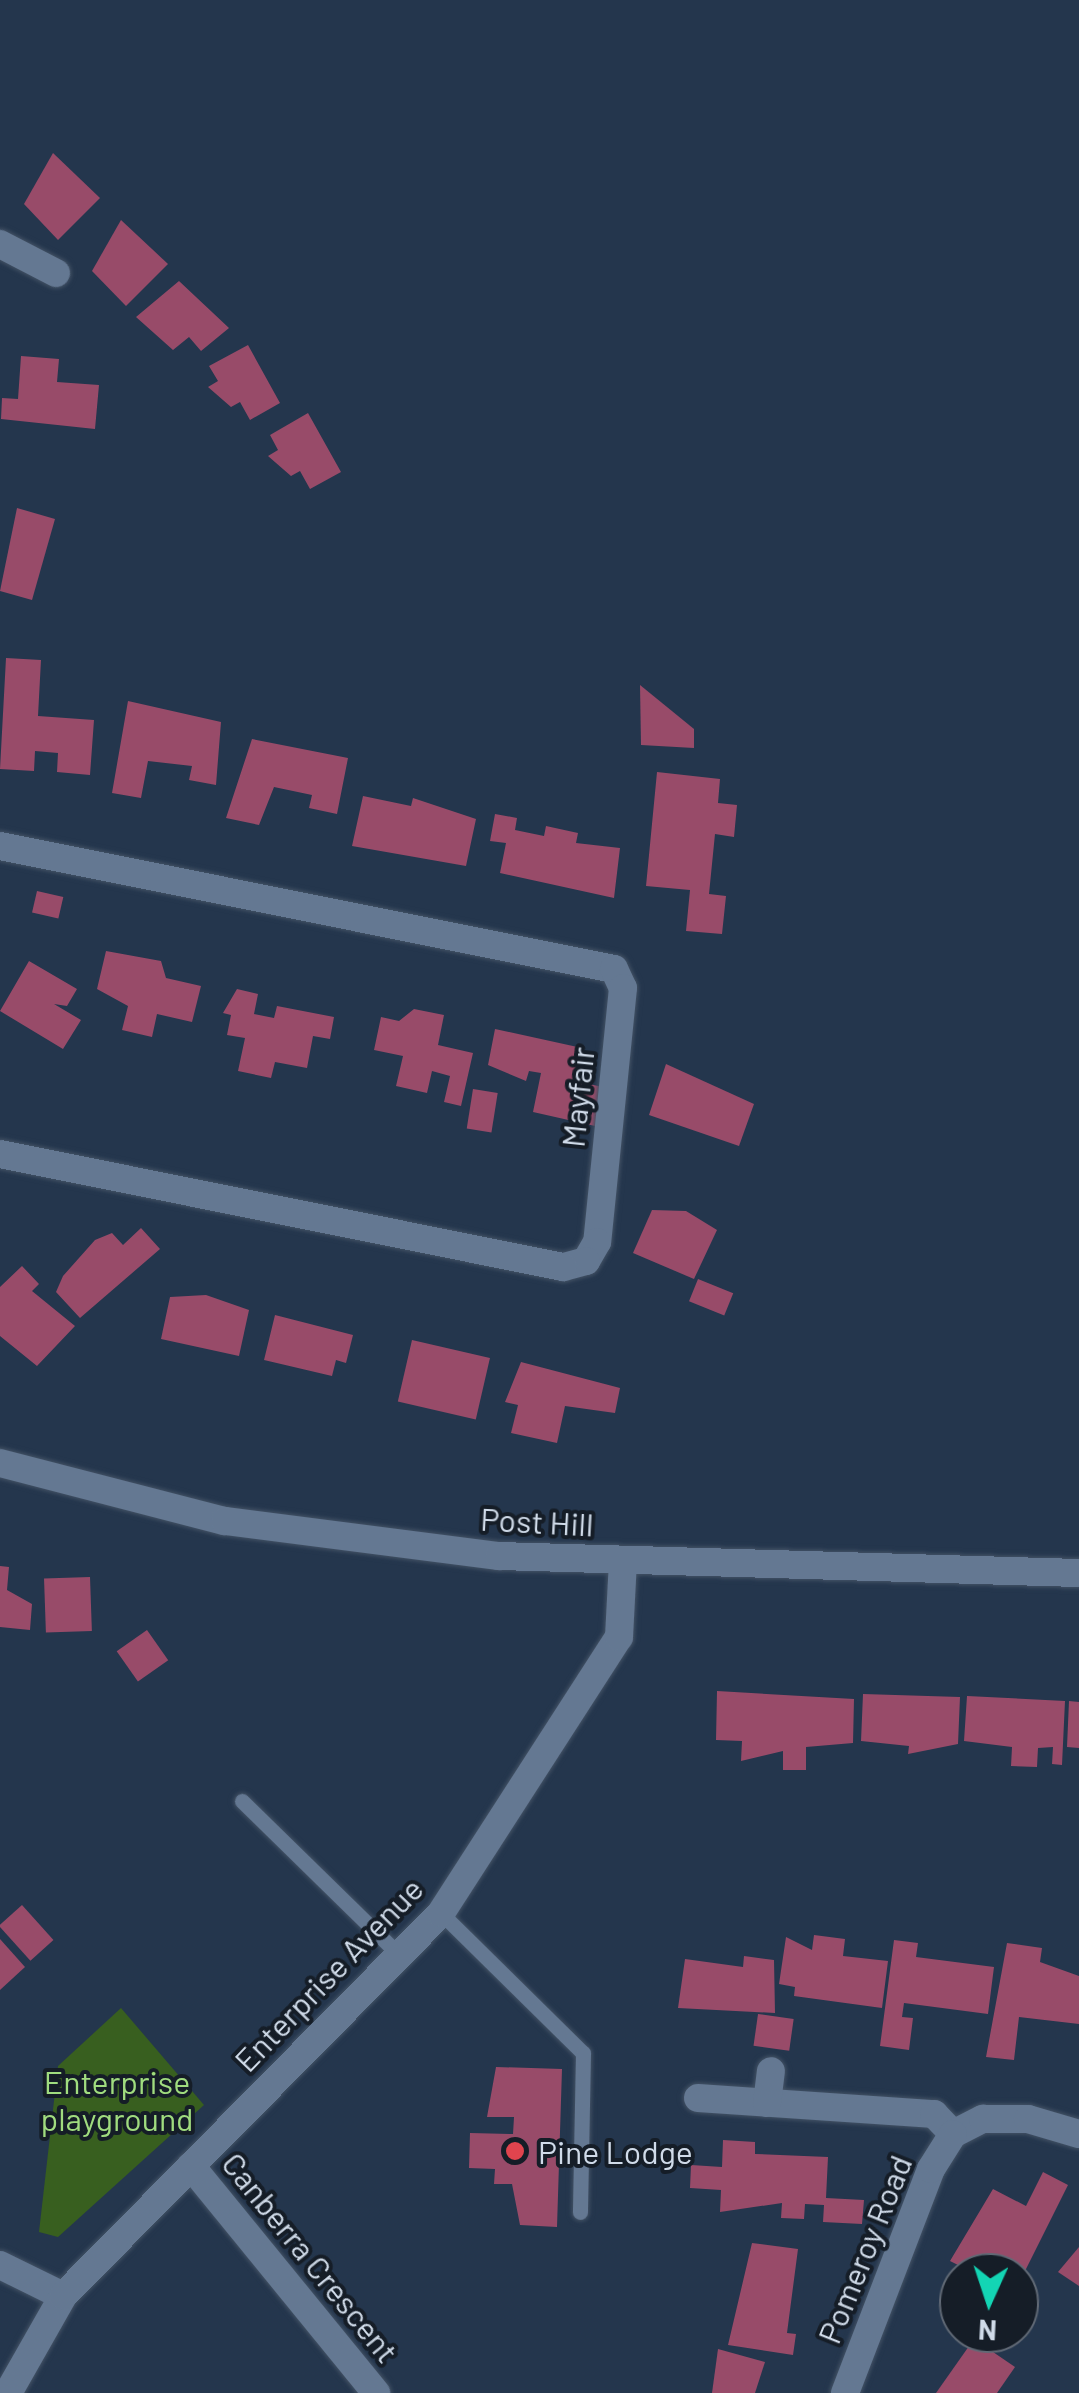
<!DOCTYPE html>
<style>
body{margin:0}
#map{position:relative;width:1079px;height:2393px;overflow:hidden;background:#24364d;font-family:Barlow,sans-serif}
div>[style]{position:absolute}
.green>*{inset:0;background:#385f1f}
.building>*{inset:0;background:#984b69;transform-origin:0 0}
.roads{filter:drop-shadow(0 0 2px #435265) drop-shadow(0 0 2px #435265)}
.service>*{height:15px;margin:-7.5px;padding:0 7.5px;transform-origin:7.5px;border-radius:7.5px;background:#647892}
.minor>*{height:28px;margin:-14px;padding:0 14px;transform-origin:14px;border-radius:14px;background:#647892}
.tertiary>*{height:28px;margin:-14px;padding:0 14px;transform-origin:14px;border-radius:14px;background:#647892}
.dots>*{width:28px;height:28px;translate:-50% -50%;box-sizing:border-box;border:5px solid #151d27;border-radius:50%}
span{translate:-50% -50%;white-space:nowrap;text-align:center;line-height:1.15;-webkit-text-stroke:8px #151d27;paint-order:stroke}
.street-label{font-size:32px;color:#d0dbe9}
.park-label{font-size:32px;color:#a0dc7f}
.poi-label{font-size:32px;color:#d0dbe9}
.left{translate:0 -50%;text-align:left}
.north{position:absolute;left:939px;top:2253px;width:100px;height:100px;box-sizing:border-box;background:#151d27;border:2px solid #606975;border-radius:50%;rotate:183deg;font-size:28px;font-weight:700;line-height:40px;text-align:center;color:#d0dbe9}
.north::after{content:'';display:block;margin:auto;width:35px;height:45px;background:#13d5b4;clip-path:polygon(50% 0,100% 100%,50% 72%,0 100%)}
</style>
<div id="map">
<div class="green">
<div style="clip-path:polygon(121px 2008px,204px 2105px,58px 2237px,39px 2232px,58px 2066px)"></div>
</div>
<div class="building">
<div style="clip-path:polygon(53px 153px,100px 198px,58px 240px,24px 204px)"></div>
<div style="clip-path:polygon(121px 220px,168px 264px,126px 306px,92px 271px)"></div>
<div style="clip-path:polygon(179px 281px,229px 328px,201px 351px,189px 337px,173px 350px,136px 317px)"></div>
<div style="clip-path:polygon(248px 345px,280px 403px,250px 420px,240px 402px,231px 407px,208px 387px,218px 381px,209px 366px)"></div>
<div style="clip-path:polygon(21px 356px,59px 359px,57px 382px,99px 385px,95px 429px,1px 419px,2px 398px,18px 399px)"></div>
<div style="clip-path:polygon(308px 413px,341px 472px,310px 489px,300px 471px,291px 476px,268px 456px,278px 450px,270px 435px)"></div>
<div style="clip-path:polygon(17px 508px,55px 519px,32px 600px,0 591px)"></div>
<div style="clip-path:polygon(6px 658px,41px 660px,38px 716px,94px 720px,90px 775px,57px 772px,58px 753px,35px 751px,34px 771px,0 769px)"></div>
<div style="clip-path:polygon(640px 685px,694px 729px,694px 748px,641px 745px)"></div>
<div style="clip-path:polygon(128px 701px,221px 722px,216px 785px,189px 780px,192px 766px,148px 761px,141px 798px,112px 793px)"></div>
<div style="clip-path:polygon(252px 739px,348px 758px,337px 814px,309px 808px,312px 795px,274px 787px,259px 825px,226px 818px)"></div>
<div style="clip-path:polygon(657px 772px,720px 779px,718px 803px,737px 805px,734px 837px,715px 834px,709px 894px,726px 896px,722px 934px,686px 931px,690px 890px,646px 886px)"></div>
<div style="clip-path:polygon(363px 796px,411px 806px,413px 798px,476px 819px,466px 866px,352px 846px)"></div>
<div style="clip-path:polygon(495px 814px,517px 818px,515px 830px,544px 836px,546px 826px,578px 833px,576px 843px,620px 848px,614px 898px,500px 873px,506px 843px,490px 841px)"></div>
<div style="left:37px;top:891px;width:27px;height:22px;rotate:13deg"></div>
<div style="clip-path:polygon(106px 951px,161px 961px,166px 978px,201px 986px,192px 1022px,157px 1014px,152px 1037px,122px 1030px,128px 1006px,97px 989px)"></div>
<div style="clip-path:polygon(29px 961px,77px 989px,67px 1006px,54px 1004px,81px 1020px,63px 1049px,0 1011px)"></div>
<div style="clip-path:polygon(237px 989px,258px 994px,254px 1014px,274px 1018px,277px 1006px,334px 1017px,330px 1039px,313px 1036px,307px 1068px,275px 1062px,271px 1078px,238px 1071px,245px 1038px,227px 1035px,231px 1015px,223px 1013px)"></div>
<div style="clip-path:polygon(414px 1009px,444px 1015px,438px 1045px,473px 1053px,461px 1106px,444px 1102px,450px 1076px,432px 1071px,427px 1093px,396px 1086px,403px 1056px,374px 1050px,381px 1017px,399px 1021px)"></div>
<div style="clip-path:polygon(495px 1029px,582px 1048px,575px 1081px,603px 1087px,595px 1126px,533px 1112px,541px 1073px,529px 1071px,526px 1081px,488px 1065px)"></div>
<div style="clip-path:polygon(666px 1064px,754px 1104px,739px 1146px,649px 1115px)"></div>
<div style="left:473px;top:1089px;width:25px;height:40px;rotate:9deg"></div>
<div style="clip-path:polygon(652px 1210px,686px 1211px,717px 1230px,694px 1279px,633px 1253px)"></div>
<div style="clip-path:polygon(141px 1228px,160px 1249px,80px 1318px,56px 1292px,63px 1276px,95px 1240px,112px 1233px,123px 1245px)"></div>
<div style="clip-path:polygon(22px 1266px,39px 1284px,32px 1291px,75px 1326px,37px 1366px,0 1336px,0 1287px)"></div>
<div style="left:698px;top:1279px;width:38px;height:24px;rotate:22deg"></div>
<div style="clip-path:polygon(206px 1295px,249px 1310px,239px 1356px,161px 1339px,170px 1297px)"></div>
<div style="clip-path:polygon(275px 1315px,353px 1335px,346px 1363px,336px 1360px,332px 1376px,264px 1360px)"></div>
<div style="left:412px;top:1340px;width:80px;height:63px;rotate:13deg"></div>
<div style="clip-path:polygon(521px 1362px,620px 1388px,615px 1413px,565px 1406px,557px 1443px,511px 1433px,518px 1405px,505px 1402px)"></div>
<div style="clip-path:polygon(0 1566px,9px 1567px,7px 1590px,32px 1604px,30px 1630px,0 1627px)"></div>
<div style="left:90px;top:1577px;width:54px;height:46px;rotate:88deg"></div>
<div style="left:147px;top:1630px;width:37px;height:37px;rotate:55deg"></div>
<div style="clip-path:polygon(717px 1691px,854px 1699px,853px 1743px,806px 1747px,806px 1770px,783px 1770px,783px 1751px,741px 1761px,742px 1741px,716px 1740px)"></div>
<div style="clip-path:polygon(863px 1694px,960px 1697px,958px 1744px,908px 1754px,909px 1746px,861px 1741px)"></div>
<div style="clip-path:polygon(967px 1696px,1065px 1701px,1062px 1765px,1052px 1764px,1053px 1747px,1038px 1748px,1037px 1767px,1011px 1766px,1012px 1747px,964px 1741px)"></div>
<div style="clip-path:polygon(1069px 1701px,1079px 1702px,1079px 1748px,1067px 1747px)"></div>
<div style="left:22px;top:1905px;width:47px;height:31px;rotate:48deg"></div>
<div style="clip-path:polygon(814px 1935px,845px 1939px,843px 1956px,888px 1961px,882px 2008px,794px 1996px,795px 1987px,779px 1984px,786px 1937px,812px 1950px)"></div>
<div style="clip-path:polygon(0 1939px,25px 1967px,0 1990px)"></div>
<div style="clip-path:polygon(894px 1940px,918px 1943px,916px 1957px,994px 1967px,988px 2014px,904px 2003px,902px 2017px,913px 2018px,909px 2050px,880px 2046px)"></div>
<div style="clip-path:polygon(1007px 1943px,1042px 1948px,1040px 1962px,1079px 1976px,1079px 2024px,1019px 2017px,1014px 2060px,986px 2057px)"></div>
<div style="clip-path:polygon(744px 1956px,774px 1960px,775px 2013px,678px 2008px,685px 1959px,743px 1967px)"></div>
<div style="left:758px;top:2014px;width:36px;height:32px;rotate:8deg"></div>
<div style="clip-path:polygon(496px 2067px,562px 2069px,557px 2227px,520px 2225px,512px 2184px,494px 2184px,495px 2169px,469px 2168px,470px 2133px,513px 2134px,514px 2117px,487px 2117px)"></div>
<div style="clip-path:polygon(723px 2140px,755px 2142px,755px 2154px,828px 2157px,826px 2198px,864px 2200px,862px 2224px,823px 2222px,824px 2205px,805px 2204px,804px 2219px,781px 2218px,782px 2203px,720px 2212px,721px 2190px,690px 2188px,691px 2165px,722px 2167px)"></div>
<div style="clip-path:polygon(1043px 2172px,1068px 2185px,1019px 2283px,1019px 2273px,974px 2273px,950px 2261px,993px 2189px,1026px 2206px)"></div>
<div style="clip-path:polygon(752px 2243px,798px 2249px,787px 2333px,796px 2334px,793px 2355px,728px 2345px)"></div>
<div style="clip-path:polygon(1079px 2247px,1079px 2286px,1058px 2272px)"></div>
<div style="clip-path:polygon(974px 2339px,1015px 2367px,997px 2393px,936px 2393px)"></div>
<div style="clip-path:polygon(718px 2349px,765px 2362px,755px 2393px,712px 2393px)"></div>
</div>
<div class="roads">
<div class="service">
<div style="left:242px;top:1801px;width:220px;rotate:44.4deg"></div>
<div style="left:441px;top:1913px;width:199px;rotate:44.6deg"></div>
<div style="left:583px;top:2053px;width:159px;rotate:91.1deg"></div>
</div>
<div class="minor">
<div style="left:0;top:244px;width:63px;rotate:27.4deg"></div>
<div style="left:0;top:846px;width:626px;rotate:11.33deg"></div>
<div style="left:614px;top:969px;width:21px;rotate:65deg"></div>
<div style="left:623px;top:988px;width:255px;rotate:95.8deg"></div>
<div style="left:597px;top:1242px;width:22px;rotate:120deg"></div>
<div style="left:586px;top:1261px;width:24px;rotate:165deg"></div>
<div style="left:563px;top:1267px;width:574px;rotate:-168.65deg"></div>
<div style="left:698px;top:2098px;width:237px;rotate:3.9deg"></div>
<div style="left:934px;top:2114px;width:28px;rotate:46deg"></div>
<div style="left:953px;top:2134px;width:34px;rotate:-27deg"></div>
<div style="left:983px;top:2119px;width:45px"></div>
<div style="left:1028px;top:2119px;width:53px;rotate:16.4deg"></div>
<div style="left:767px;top:2103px;width:32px;rotate:-83deg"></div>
<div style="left:191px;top:2166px;width:293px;rotate:50.8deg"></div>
<div style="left:0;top:2265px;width:70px;rotate:26.2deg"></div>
<div style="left:8px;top:2393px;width:112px;rotate:-60.4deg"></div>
<div style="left:63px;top:2296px;width:538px;rotate:-45.38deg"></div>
<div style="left:441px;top:1913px;width:328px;rotate:-57.2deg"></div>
<div style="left:619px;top:1637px;width:77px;rotate:-87deg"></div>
<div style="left:845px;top:2393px;width:240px;rotate:-69deg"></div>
<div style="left:931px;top:2169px;width:41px;rotate:-57.8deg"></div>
</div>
<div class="tertiary">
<div style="left:0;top:1463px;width:232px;rotate:14.5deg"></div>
<div style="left:225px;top:1521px;width:276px;rotate:7.3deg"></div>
<div style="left:499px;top:1556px;width:580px;rotate:1.68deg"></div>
</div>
</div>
<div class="dots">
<div style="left:515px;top:2151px;background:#e0444e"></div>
</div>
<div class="street-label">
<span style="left:577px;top:1097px;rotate:-84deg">Mayfair</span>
<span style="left:537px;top:1521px;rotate:3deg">Post Hill</span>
<span style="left:328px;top:1974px;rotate:-46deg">Enterprise Avenue</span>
<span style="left:864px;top:2249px;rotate:-68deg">Pomeroy Road</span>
<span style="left:311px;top:2257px;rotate:51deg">Canberra Crescent</span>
</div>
<div class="park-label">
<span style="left:117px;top:2100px">Enterprise<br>playground</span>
</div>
<div class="poi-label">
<span class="left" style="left:538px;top:2151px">Pine Lodge</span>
</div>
<div class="north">N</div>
</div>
